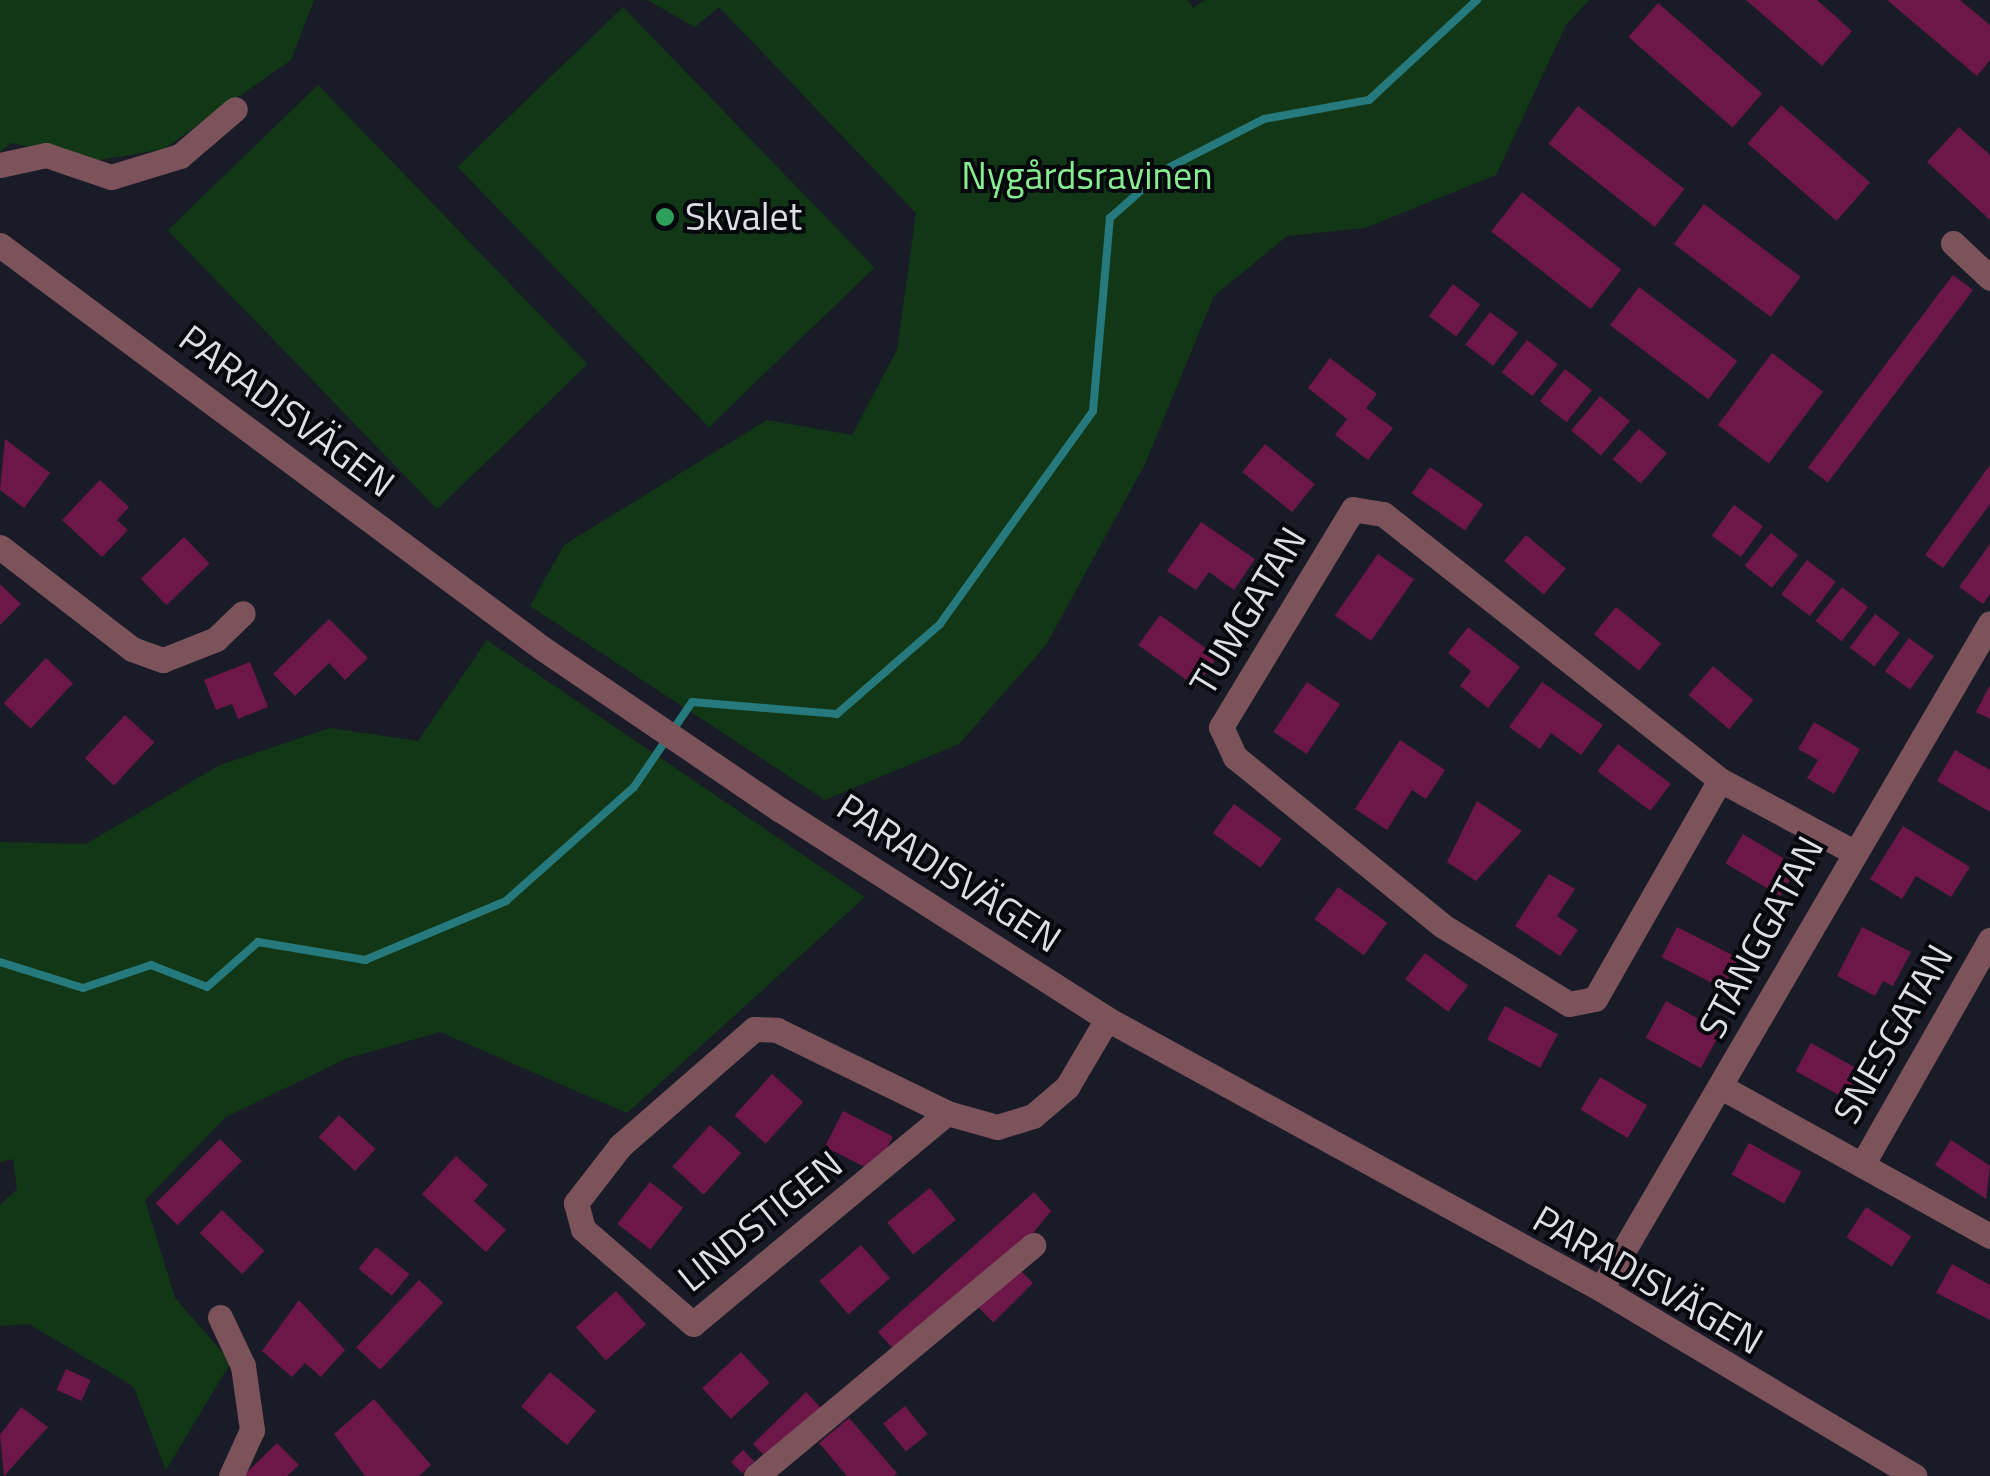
<!DOCTYPE html>
<meta charset="utf-8">
<style>
body{margin:0}
#map{position:relative;width:1990px;height:1476px;overflow:hidden;background:#191c27;font-family:"Titillium Web",sans-serif}
div>[style]{position:absolute}
.green>*{inset:0;background:#113716;transform-origin:0 0}
.stream>*{height:8px;margin:-4px;padding:0 4px;transform-origin:4px;border-radius:4px;background:#26797c}
.building>*{inset:0;background:#6d1748;transform-origin:0 0}
.minor>*{height:25px;margin:-12.5px;padding:0 12.5px;transform-origin:12.5px;border-radius:12.5px;background:#7c525b}
.tertiary>*{height:25px;margin:-12.5px;padding:0 12.5px;transform-origin:12.5px;border-radius:12.5px;background:#7c525b}
.dots>*{width:28px;height:28px;translate:-50% -50%;box-sizing:border-box;border:5px solid #06070c;border-radius:50%}
span{translate:-50% -50%;white-space:nowrap;text-align:center;line-height:1.15;-webkit-text-stroke:8px #06070c;paint-order:stroke}
.park-label{font-size:38px;color:#87ed90}
.poi-label{font-size:38px;color:#dcdfe6}
.left{translate:0 -50%;text-align:left}
.street-label{font-size:38px;color:#dcdfe6}
</style>
<div id="map">
<div class="green">
<div style="clip-path:polygon(0 0,314px 0,291px 60px,164px 149px,94px 161px,11px 143px,0 152px)"></div>
<div style="clip-path:polygon(647px 0,1188px 0,1193px 8px,1205px 0,1589px 0,1566px 25px,1496px 175px,1365px 228px,1287px 236px,1214px 296px,1145px 464px,1046px 645px,959px 744px,825px 800px,530px 606px,564px 545px,767px 420px,852px 435px,897px 350px,916px 213px,719px 7px,695px 27px)"></div>
<div style="left:623px;top:7px;width:362px;height:230px;rotate:46deg"></div>
<div style="left:318px;top:85px;width:388px;height:209px;rotate:46deg"></div>
<div style="clip-path:polygon(487px 640px,865px 897px,627px 1113px,440px 1032px,345px 1059px,226px 1117px,145px 1200px,175px 1298px,231px 1362px,166px 1470px,133px 1386px,29px 1324px,0 1326px,0 1205px,17px 1189px,13px 1159px,0 1162px,0 842px,86px 844px,220px 765px,330px 728px,418px 741px)"></div>
</div>
<div class="stream">
<div style="left:0;top:962px;width:87px;rotate:17.4deg"></div>
<div style="left:83px;top:988px;width:72px;rotate:-18.7deg"></div>
<div style="left:151px;top:965px;width:60px;rotate:21.4deg"></div>
<div style="left:207px;top:987px;width:68px;rotate:-41.4deg"></div>
<div style="left:258px;top:942px;width:109px;rotate:9.5deg"></div>
<div style="left:365px;top:960px;width:153px;rotate:-22.7deg"></div>
<div style="left:506px;top:901px;width:171px;rotate:-41.7deg"></div>
<div style="left:634px;top:787px;width:103px;rotate:-55.7deg"></div>
<div style="left:692px;top:702px;width:145px;rotate:4.7deg"></div>
<div style="left:837px;top:714px;width:137px;rotate:-41.1deg"></div>
<div style="left:940px;top:624px;width:262px;rotate:-54.3deg"></div>
<div style="left:1093px;top:411px;width:194px;rotate:-85deg"></div>
<div style="left:1110px;top:218px;width:72px;rotate:-41.6deg"></div>
<div style="left:1164px;top:170px;width:112px;rotate:-27deg"></div>
<div style="left:1264px;top:119px;width:107px;rotate:-10.3deg"></div>
<div style="left:1369px;top:100px;width:147px;rotate:-42.8deg"></div>
</div>
<div class="building">
<div style="clip-path:polygon(1746px 0,1817px 0,1852px 31px,1822px 66px)"></div>
<div style="clip-path:polygon(1887px 0,1960px 0,1990px 25px,1990px 60px,1977px 76px)"></div>
<div style="left:1658px;top:3px;width:138px;height:45px;rotate:41deg"></div>
<div style="left:1781px;top:105px;width:118px;height:51px;rotate:41deg"></div>
<div style="left:1578px;top:106px;width:135px;height:48px;rotate:38deg"></div>
<div style="clip-path:polygon(1959px 127px,1990px 155px,1990px 220px,1927px 162px)"></div>
<div style="left:1522px;top:192px;width:126px;height:50px;rotate:38deg"></div>
<div style="left:1704px;top:204px;width:121px;height:50px;rotate:37deg"></div>
<div style="left:1953px;top:275px;width:25px;height:241px;rotate:37deg"></div>
<div style="left:1453px;top:284px;width:34px;height:40px;rotate:37deg"></div>
<div style="left:1639px;top:287px;width:123px;height:48px;rotate:37deg"></div>
<div style="left:1490px;top:312px;width:35px;height:41px;rotate:37deg"></div>
<div style="left:1527px;top:340px;width:39px;height:41px;rotate:38deg"></div>
<div style="left:1772px;top:353px;width:64px;height:90px;rotate:37deg"></div>
<div style="clip-path:polygon(1330px 358px,1377px 394px,1366px 408px,1393px 428px,1368px 460px,1335px 435px,1347px 419px,1308px 388px)"></div>
<div style="left:1565px;top:369px;width:34px;height:41px;rotate:38deg"></div>
<div style="left:1600px;top:396px;width:39px;height:45px;rotate:40deg"></div>
<div style="left:1639px;top:429px;width:37px;height:40px;rotate:41deg"></div>
<div style="clip-path:polygon(5px 439px,50px 473px,24px 508px,0 490px)"></div>
<div style="left:1265px;top:444px;width:64px;height:36px;rotate:39deg"></div>
<div style="clip-path:polygon(1990px 465px,1990px 504px,1943px 568px,1925px 555px)"></div>
<div style="left:1430px;top:467px;width:65px;height:32px;rotate:35deg"></div>
<div style="clip-path:polygon(100px 480px,129px 507px,117px 520px,128px 530px,102px 557px,62px 520px)"></div>
<div style="left:1734px;top:505px;width:36px;height:38px;rotate:36deg"></div>
<div style="clip-path:polygon(1201px 522px,1255px 559px,1234px 590px,1209px 572px,1196px 590px,1167px 571px)"></div>
<div style="left:1771px;top:533px;width:35px;height:42px;rotate:39deg"></div>
<div style="left:1526px;top:535px;width:52px;height:34px;rotate:40deg"></div>
<div style="left:184px;top:537px;width:37px;height:60px;rotate:46deg"></div>
<div style="clip-path:polygon(1990px 544px,1990px 594px,1983px 604px,1959px 587px)"></div>
<div style="left:1378px;top:554px;width:44px;height:75px;rotate:35deg"></div>
<div style="left:1807px;top:560px;width:36px;height:43px;rotate:37deg"></div>
<div style="clip-path:polygon(0 584px,21px 604px,0 625px)"></div>
<div style="left:1842px;top:587px;width:33px;height:43px;rotate:38deg"></div>
<div style="left:1616px;top:607px;width:58px;height:35px;rotate:39deg"></div>
<div style="left:1875px;top:614px;width:31px;height:42px;rotate:37deg"></div>
<div style="left:1160px;top:615px;width:71px;height:37px;rotate:36deg"></div>
<div style="clip-path:polygon(329px 619px,368px 658px,345px 680px,329px 663px,295px 696px,273px 674px)"></div>
<div style="clip-path:polygon(1468px 627px,1520px 667px,1488px 708px,1460px 686px,1471px 671px,1448px 653px)"></div>
<div style="left:1909px;top:638px;width:31px;height:41px;rotate:36deg"></div>
<div style="left:46px;top:658px;width:37px;height:62px;rotate:43deg"></div>
<div style="clip-path:polygon(250px 662px,268px 707px,238px 719px,232px 704px,216px 710px,204px 680px)"></div>
<div style="left:1713px;top:666px;width:53px;height:38px;rotate:40deg"></div>
<div style="left:1307px;top:682px;width:40px;height:60px;rotate:34deg"></div>
<div style="clip-path:polygon(1542px 682px,1603px 725px,1581px 755px,1551px 733px,1540px 749px,1509px 727px)"></div>
<div style="clip-path:polygon(1990px 685px,1990px 719px,1976px 712px)"></div>
<div style="left:125px;top:715px;width:40px;height:59px;rotate:43deg"></div>
<div style="clip-path:polygon(1814px 722px,1860px 749px,1834px 794px,1807px 778px,1818px 760px,1798px 749px)"></div>
<div style="clip-path:polygon(1400px 740px,1445px 770px,1426px 799px,1412px 790px,1387px 830px,1355px 809px)"></div>
<div style="left:1618px;top:744px;width:66px;height:34px;rotate:37deg"></div>
<div style="clip-path:polygon(1955px 750px,1990px 770px,1990px 812px,1937px 781px)"></div>
<div style="clip-path:polygon(1477px 801px,1522px 831px,1476px 881px,1447px 862px)"></div>
<div style="left:1234px;top:804px;width:59px;height:36px;rotate:36deg"></div>
<div style="clip-path:polygon(1903px 826px,1970px 867px,1951px 897px,1916px 876px,1902px 899px,1870px 879px)"></div>
<div style="left:1743px;top:834px;width:64px;height:34px;rotate:31deg"></div>
<div style="clip-path:polygon(1549px 874px,1575px 889px,1557px 916px,1578px 930px,1560px 956px,1515px 926px)"></div>
<div style="left:1338px;top:887px;width:61px;height:40px;rotate:36deg"></div>
<div style="left:1677px;top:927px;width:69px;height:34px;rotate:27deg"></div>
<div style="clip-path:polygon(1862px 927px,1911px 952px,1893px 986px,1883px 981px,1875px 996px,1837px 976px)"></div>
<div style="left:1425px;top:953px;width:54px;height:33px;rotate:37deg"></div>
<div style="left:1666px;top:1001px;width:63px;height:42px;rotate:29deg"></div>
<div style="left:1505px;top:1006px;width:60px;height:38px;rotate:28deg"></div>
<div style="left:1811px;top:1043px;width:62px;height:32px;rotate:29deg"></div>
<div style="left:772px;top:1074px;width:42px;height:56px;rotate:42deg"></div>
<div style="left:1600px;top:1077px;width:55px;height:38px;rotate:31deg"></div>
<div style="left:843px;top:1111px;width:56px;height:40px;rotate:27deg"></div>
<div style="left:339px;top:1115px;width:50px;height:30px;rotate:43deg"></div>
<div style="left:710px;top:1125px;width:42px;height:56px;rotate:42deg"></div>
<div style="left:220px;top:1139px;width:31px;height:91px;rotate:45deg"></div>
<div style="clip-path:polygon(1951px 1140px,1990px 1166px,1986px 1199px,1935px 1165px)"></div>
<div style="left:1749px;top:1143px;width:60px;height:36px;rotate:29deg"></div>
<div style="clip-path:polygon(456px 1156px,488px 1185px,474px 1201px,506px 1230px,486px 1252px,422px 1194px)"></div>
<div style="left:650px;top:1182px;width:42px;height:53px;rotate:38deg"></div>
<div style="left:930px;top:1188px;width:41px;height:55px;rotate:51deg"></div>
<div style="clip-path:polygon(1034px 1192px,1051px 1211px,1029px 1238px,899px 1355px,878px 1332px)"></div>
<div style="left:1866px;top:1207px;width:54px;height:36px;rotate:33deg"></div>
<div style="left:222px;top:1210px;width:59px;height:32px;rotate:44deg"></div>
<div style="left:861px;top:1245px;width:44px;height:55px;rotate:49deg"></div>
<div style="left:376px;top:1247px;width:43px;height:28px;rotate:39deg"></div>
<div style="clip-path:polygon(1952px 1264px,1990px 1285px,1990px 1320px,1936px 1293px)"></div>
<div style="left:1016px;top:1266px;width:24px;height:56px;rotate:45deg"></div>
<div style="left:419px;top:1280px;width:33px;height:92px;rotate:43deg"></div>
<div style="left:616px;top:1291px;width:45px;height:54px;rotate:48deg"></div>
<div style="clip-path:polygon(299px 1300px,345px 1350px,321px 1377px,305px 1363px,292px 1377px,262px 1351px)"></div>
<div style="left:741px;top:1352px;width:42px;height:53px;rotate:47deg"></div>
<div style="left:66px;top:1369px;width:27px;height:23px;rotate:24deg"></div>
<div style="left:550px;top:1372px;width:60px;height:45px;rotate:40deg"></div>
<div style="clip-path:polygon(806px 1392px,824px 1411px,766px 1457px,753px 1444px)"></div>
<div style="clip-path:polygon(374px 1399px,431px 1465px,419px 1476px,365px 1476px,334px 1434px)"></div>
<div style="left:905px;top:1406px;width:36px;height:28px;rotate:51deg"></div>
<div style="clip-path:polygon(21px 1407px,48px 1427px,4px 1476px,0 1435px)"></div>
<div style="clip-path:polygon(849px 1418px,897px 1473px,894px 1476px,847px 1476px,819px 1443px)"></div>
<div style="clip-path:polygon(277px 1443px,299px 1465px,287px 1476px,243px 1476px)"></div>
<div style="left:743px;top:1450px;width:16px;height:17px;rotate:45deg"></div>
</div>
<div class="minor">
<div style="left:0;top:165px;width:47px;rotate:-12.3deg"></div>
<div style="left:46px;top:155px;width:69px;rotate:18.7deg"></div>
<div style="left:111px;top:177px;width:72px;rotate:-16.9deg"></div>
<div style="left:180px;top:156px;width:72px;rotate:-40.5deg"></div>
<div style="left:1953px;top:243px;width:51px;rotate:43.4deg"></div>
<div style="left:0;top:547px;width:167px;rotate:37.7deg"></div>
<div style="left:132px;top:649px;width:33px;rotate:20deg"></div>
<div style="left:163px;top:660px;width:57px;rotate:-21.6deg"></div>
<div style="left:216px;top:639px;width:37px;rotate:-44deg"></div>
<div style="left:1720px;top:780px;width:429px;rotate:-141.7deg"></div>
<div style="left:1383px;top:514px;width:30px;rotate:-171deg"></div>
<div style="left:1353px;top:509px;width:255px;rotate:121.2deg"></div>
<div style="left:1221px;top:727px;width:33px;rotate:65deg"></div>
<div style="left:1235px;top:757px;width:268px;rotate:39.1deg"></div>
<div style="left:1443px;top:926px;width:148px;rotate:31.8deg"></div>
<div style="left:1569px;top:1004px;width:26px;rotate:-11deg"></div>
<div style="left:1595px;top:999px;width:252px;rotate:-60.3deg"></div>
<div style="left:1720px;top:780px;width:148px;rotate:28.3deg"></div>
<div style="left:1723px;top:1088px;width:305px;rotate:29deg"></div>
<div style="left:947px;top:1113px;width:330px;rotate:140.3deg"></div>
<div style="left:693px;top:1324px;width:145px;rotate:-139.2deg"></div>
<div style="left:583px;top:1229px;width:27px;rotate:-105deg"></div>
<div style="left:576px;top:1203px;width:72px;rotate:-52.3deg"></div>
<div style="left:620px;top:1146px;width:178px;rotate:-41.1deg"></div>
<div style="left:754px;top:1029px;width:23px;rotate:2deg"></div>
<div style="left:777px;top:1030px;width:189px;rotate:26deg"></div>
<div style="left:947px;top:1113px;width:52px;rotate:15.6deg"></div>
<div style="left:997px;top:1127px;width:38px;rotate:-17deg"></div>
<div style="left:1033px;top:1116px;width:45px;rotate:-40.5deg"></div>
<div style="left:1067px;top:1087px;width:79px;rotate:-59.5deg"></div>
<div style="left:1862px;top:1165px;width:259px;rotate:-60.4deg"></div>
<div style="left:1601px;top:1289px;width:771px;rotate:-59.71deg"></div>
<div style="left:220px;top:1317px;width:54px;rotate:64.9deg"></div>
<div style="left:243px;top:1366px;width:65px;rotate:82deg"></div>
<div style="left:252px;top:1430px;width:51px;rotate:114.5deg"></div>
<div style="left:756px;top:1476px;width:361px;rotate:-39.8deg"></div>
</div>
<div class="tertiary">
<div style="left:0;top:245px;width:675px;rotate:36.63deg"></div>
<div style="left:542px;top:648px;width:287px;rotate:34.2deg"></div>
<div style="left:779px;top:809px;width:389px;rotate:32.6deg"></div>
<div style="left:1107px;top:1019px;width:563px;rotate:28.66deg"></div>
<div style="left:1601px;top:1289px;width:365px;rotate:30.8deg"></div>
</div>
<div class="dots">
<div style="left:665px;top:217px;background:#2e9e5b"></div>
</div>
<div class="park-label">
<span style="left:1087px;top:176px">Nygårdsravinen</span>
</div>
<div class="poi-label">
<span class="left" style="left:685px;top:217px">Skvalet</span>
</div>
<div class="street-label">
<span style="left:287px;top:411px;rotate:37deg">PARADISVÄGEN</span>
<span style="left:1248px;top:611px;rotate:-59deg">TUMGATAN</span>
<span style="left:949px;top:873px;rotate:33deg">PARADISVÄGEN</span>
<span style="left:1761px;top:937px;rotate:-62deg">STÅNGGATAN</span>
<span style="left:1893px;top:1034px;rotate:-60deg">SNESGATAN</span>
<span style="left:760px;top:1221px;rotate:-39deg">LINDSTIGEN</span>
<span style="left:1648px;top:1280px;rotate:30deg">PARADISVÄGEN</span>
</div>
</div>
